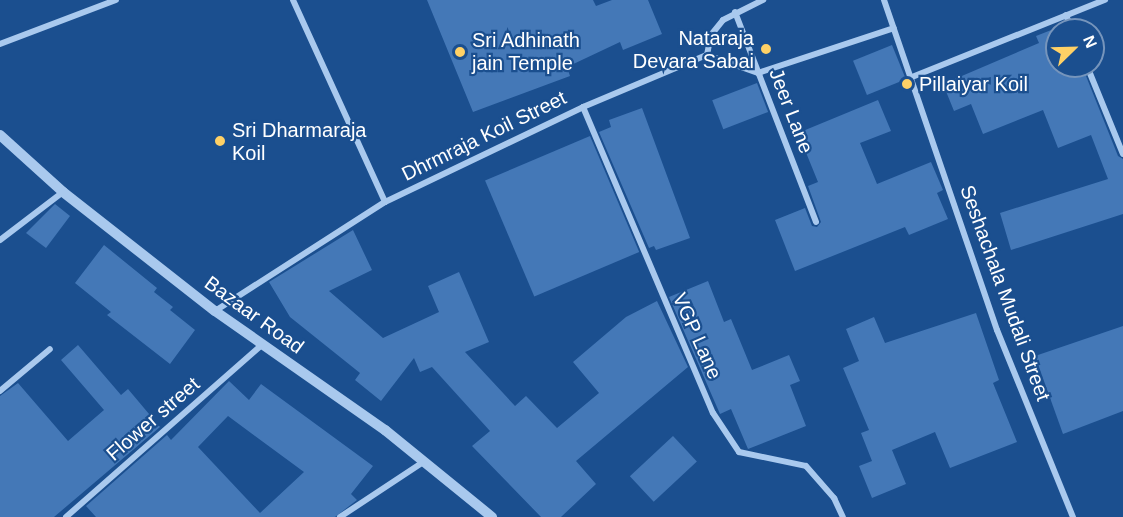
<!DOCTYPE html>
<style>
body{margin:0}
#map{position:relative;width:1123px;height:517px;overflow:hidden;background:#1b4f8f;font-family:Helvetica,sans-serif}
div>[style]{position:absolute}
.building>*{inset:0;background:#4478b7;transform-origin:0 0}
.minor>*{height:6px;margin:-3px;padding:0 3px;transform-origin:3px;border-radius:3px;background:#a9c9ee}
.tertiary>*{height:10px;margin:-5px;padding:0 5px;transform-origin:5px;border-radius:5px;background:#a9c9ee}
.dots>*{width:16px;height:16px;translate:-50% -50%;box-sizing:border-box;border:3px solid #1b4f8f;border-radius:50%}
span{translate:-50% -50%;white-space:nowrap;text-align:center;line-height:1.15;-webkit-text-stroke:4.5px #1b4f8f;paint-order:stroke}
.poi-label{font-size:20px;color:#fff}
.right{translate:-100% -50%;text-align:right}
.left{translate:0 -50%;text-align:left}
.street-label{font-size:20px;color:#fff}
.north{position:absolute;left:1045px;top:18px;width:60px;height:60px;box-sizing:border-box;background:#1b4f8f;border:2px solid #7695bc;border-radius:50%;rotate:67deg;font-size:16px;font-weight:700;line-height:24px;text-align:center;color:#fff}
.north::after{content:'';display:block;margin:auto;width:21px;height:27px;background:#ffd166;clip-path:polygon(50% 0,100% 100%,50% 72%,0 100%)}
</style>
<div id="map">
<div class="building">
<div style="clip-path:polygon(427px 0,593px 0,596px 6px,612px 0,648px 0,662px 34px,623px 50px,620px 42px,567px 67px,570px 76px,473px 112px)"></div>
<div style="clip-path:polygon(1064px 25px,1066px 30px,1057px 30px,1057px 66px,1082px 66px,1118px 156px,1123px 159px,1123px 214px,1011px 250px,1000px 213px,1108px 179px,1091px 135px,1058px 148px,1043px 110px,983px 134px,971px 104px,954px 111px,943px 84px,1039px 43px,1036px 36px)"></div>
<div style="left:892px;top:45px;width:37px;height:42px;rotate:68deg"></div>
<div style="left:757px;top:83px;width:31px;height:48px;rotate:69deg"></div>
<div style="clip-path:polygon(878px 100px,891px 131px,860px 143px,877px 184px,931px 162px,943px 190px,937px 193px,948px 219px,909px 235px,905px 227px,795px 271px,775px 220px,805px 208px,812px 226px,817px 227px,821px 222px,808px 186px,818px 182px,798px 133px)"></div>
<div style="clip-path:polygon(642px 108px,690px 238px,656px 250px,654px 246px,649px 248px,599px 132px,611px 127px,609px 120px)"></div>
<div style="left:590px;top:136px;width:126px;height:114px;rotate:67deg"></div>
<div style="clip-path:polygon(55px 204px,70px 216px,46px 248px,26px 233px)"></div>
<div style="clip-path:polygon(353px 230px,372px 270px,329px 291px,383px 338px,439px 312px,428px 286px,459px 272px,489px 342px,465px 352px,515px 406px,526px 396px,557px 428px,599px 393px,573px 362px,626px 317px,657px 301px,688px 367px,576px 461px,596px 484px,561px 517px,541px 517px,472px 446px,490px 431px,432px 367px,420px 372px,414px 358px,381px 401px,355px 380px,360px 373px,290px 317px,269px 282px)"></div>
<div style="clip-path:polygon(104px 245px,157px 288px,154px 292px,173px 307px,170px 310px,195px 330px,170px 364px,107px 315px,111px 312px,75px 283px)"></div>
<div style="clip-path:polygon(708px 281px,724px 322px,731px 319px,752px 370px,789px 355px,800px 381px,790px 385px,806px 426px,748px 449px,731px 409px,720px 414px,669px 297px)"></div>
<div style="clip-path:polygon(976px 313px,999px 380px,993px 383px,1017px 442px,950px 468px,935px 432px,892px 450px,906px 484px,872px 498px,859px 466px,872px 461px,861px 433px,869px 430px,843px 368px,859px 361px,846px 329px,874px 317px,885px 343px)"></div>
<div style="clip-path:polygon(1123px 326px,1123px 411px,1063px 434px,1035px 356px)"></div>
<div style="clip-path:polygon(78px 345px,121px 395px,128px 389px,160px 427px,54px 517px,0 517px,0 396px,18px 383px,68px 441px,104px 410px,61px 360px)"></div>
<div style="clip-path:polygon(evenodd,229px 381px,249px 400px,261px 384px,373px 466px,351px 494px,357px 500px,335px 517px,96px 517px,86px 506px,167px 435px,171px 440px,229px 381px,228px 416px,304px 472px,260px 513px,198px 447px,228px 416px)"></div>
<div style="left:673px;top:436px;width:35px;height:59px;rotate:47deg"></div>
</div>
<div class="minor">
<div style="left:293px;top:0;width:222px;rotate:65.5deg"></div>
<div style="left:884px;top:0;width:349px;rotate:71.1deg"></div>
<div style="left:997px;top:330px;width:202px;rotate:67.9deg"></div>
<div style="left:735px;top:12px;width:225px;rotate:68.9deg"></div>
<div style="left:1066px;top:15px;width:16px;rotate:68deg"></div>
<div style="left:0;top:44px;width:124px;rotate:-20.8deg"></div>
<div style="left:707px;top:55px;width:54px;rotate:19.4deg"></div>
<div style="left:758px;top:73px;width:143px;rotate:-18.3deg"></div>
<div style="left:1087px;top:66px;width:95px;rotate:67.8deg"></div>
<div style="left:912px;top:77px;width:208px;rotate:-21.8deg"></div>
<div style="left:583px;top:107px;width:332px;rotate:67deg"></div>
<div style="left:713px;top:413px;width:47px;rotate:56.3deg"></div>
<div style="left:739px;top:452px;width:68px;rotate:11.8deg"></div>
<div style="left:806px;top:466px;width:43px;rotate:48.8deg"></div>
<div style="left:834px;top:498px;width:21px;rotate:65deg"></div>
<div style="left:0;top:240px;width:79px;rotate:-37.3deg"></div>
<div style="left:215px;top:311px;width:202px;rotate:-32.7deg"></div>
<div style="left:385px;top:202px;width:220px;rotate:-25.6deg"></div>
<div style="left:583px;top:107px;width:134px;rotate:-22.8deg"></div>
<div style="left:707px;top:55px;width:20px;rotate:-79deg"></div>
<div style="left:711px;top:35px;width:19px;rotate:-51deg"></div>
<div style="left:723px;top:20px;width:45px;rotate:-26.6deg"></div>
<div style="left:0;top:391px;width:65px;rotate:-40deg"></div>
<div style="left:66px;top:517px;width:261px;rotate:-41.3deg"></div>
<div style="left:340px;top:517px;width:102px;rotate:-33.4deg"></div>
</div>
<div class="tertiary">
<div style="left:0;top:135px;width:85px;rotate:42.1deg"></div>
<div style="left:63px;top:192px;width:193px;rotate:38.1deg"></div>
<div style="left:215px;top:311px;width:208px;rotate:35deg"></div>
<div style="left:385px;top:430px;width:138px;rotate:39.1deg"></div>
</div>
<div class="dots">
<div style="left:766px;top:49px;background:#ffd166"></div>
<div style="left:460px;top:52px;background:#ffd166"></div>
<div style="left:907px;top:84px;background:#ffd166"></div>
<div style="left:220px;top:141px;background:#ffd166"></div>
</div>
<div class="poi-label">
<span class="right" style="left:754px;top:50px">Nataraja<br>Devara Sabai</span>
<span class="left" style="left:472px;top:52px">Sri Adhinath<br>jain Temple</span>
<span class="left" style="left:919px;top:84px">Pillaiyar Koil</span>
<span class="left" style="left:232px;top:142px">Sri Dharmaraja<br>Koil</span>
</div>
<div class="street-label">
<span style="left:791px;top:111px;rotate:69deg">Jeer Lane</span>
<span style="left:484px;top:136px;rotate:-26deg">Dhrmraja Koil Street</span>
<span style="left:1005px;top:293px;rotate:70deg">Seshachala Mudali Street</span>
<span style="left:254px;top:315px;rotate:36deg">Bazaar Road</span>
<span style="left:697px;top:336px;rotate:66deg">VGP Lane</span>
<span style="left:153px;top:419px;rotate:-41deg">Flower street</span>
</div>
<div class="north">N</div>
</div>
